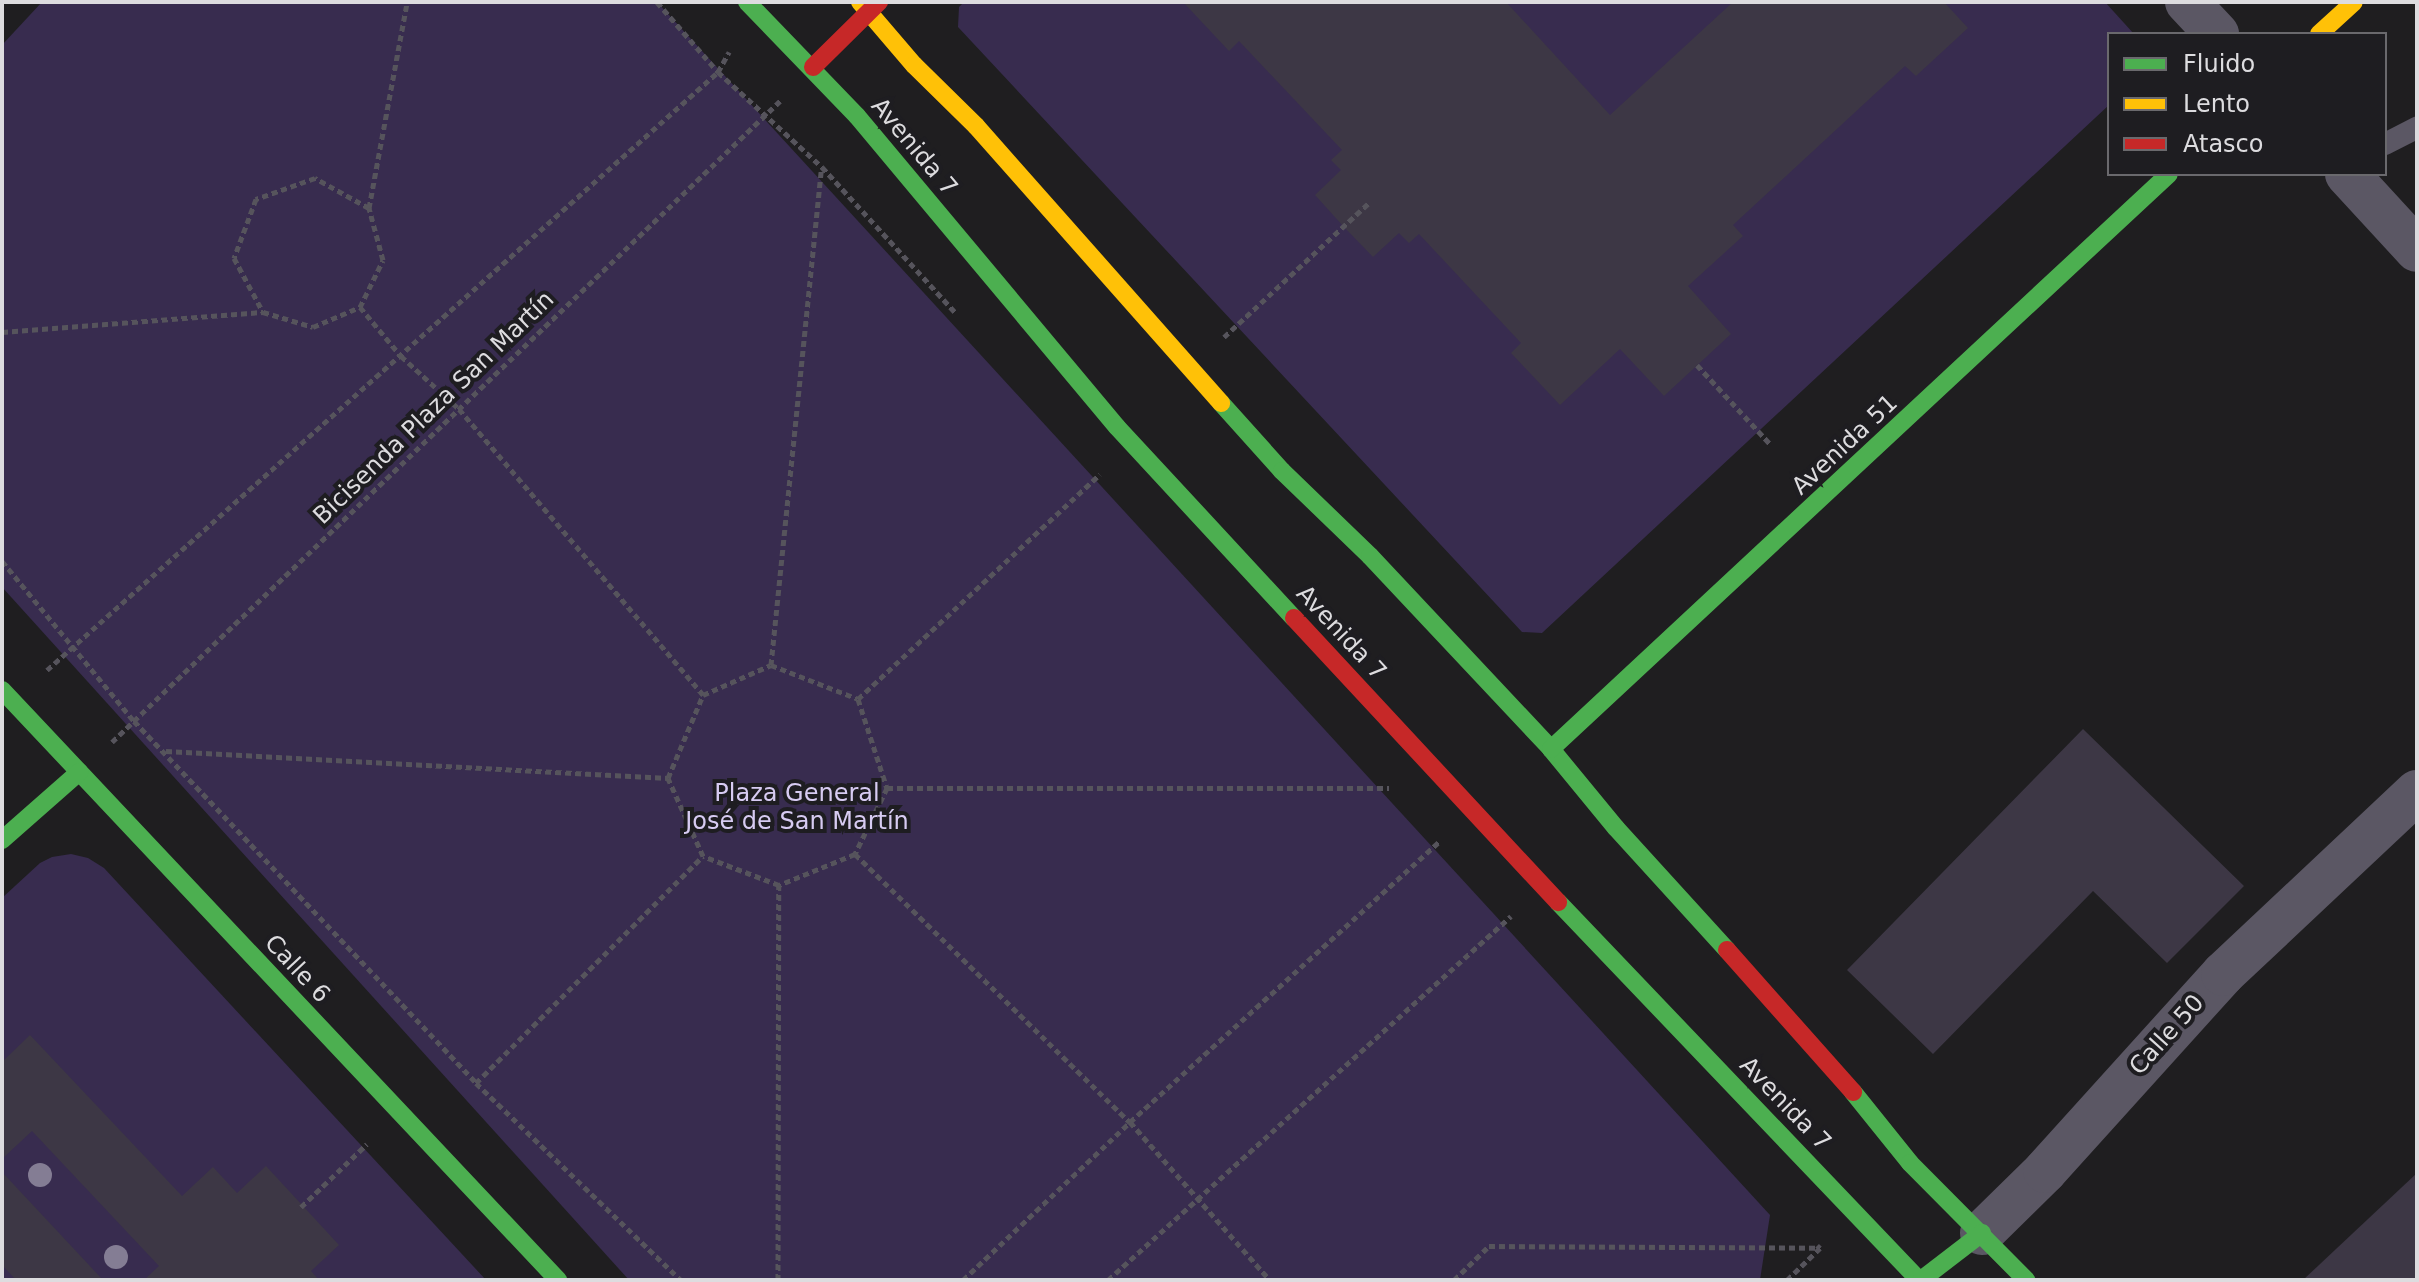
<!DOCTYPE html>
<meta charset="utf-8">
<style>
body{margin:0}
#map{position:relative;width:2419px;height:1282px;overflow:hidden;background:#1f1e20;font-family:"DejaVu Sans",sans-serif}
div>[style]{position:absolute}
.green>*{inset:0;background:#382c4f}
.building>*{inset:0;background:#3d3745}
.path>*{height:5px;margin-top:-2.5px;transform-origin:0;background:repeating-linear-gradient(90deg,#56545c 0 6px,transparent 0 10px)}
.lane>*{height:22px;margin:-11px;padding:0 11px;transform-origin:11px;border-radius:11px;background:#5b5764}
.street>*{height:44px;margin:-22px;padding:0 22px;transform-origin:22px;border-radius:22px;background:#5b5764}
.fast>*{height:18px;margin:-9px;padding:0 9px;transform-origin:9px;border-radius:9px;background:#4caf50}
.slow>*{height:18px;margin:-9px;padding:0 9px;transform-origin:9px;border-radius:9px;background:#ffc107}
.jam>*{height:18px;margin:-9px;padding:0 9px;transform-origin:9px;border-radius:9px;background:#c62828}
.trees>*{width:24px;height:24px;margin:-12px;border-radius:50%;background:#847d94}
span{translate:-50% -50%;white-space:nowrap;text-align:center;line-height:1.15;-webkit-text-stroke:8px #1e1d21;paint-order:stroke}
.street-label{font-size:24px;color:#dddcdf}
.park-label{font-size:24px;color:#d7cbf2}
.frame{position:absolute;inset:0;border:4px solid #dddcdf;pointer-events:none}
.legend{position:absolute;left:2107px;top:32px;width:280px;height:144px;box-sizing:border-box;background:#1e1d21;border:2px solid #6a696d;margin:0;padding:10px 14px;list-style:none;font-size:24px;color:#dddcdf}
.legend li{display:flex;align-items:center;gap:16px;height:40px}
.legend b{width:40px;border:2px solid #6a696d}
</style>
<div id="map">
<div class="green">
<div style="clip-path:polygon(42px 2px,657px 2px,1770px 1215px,1760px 1280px,629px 1280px,2px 587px,2px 45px)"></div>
<div style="clip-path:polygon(964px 2px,2105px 2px,2134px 34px,2109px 34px,2109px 105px,1542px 633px,1522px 632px,958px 27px,959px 7px)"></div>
<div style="clip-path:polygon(71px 854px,88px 858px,104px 868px,486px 1280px,2px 1280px,2px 898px,40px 863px,52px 857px)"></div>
</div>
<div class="building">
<div style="clip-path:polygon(1183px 2px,1506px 2px,1610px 115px,1733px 2px,1944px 2px,1968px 28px,1916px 76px,1905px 66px,1733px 225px,1743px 236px,1688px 286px,1731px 334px,1664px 396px,1620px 349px,1560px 405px,1511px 353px,1521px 343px,1419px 234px,1409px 243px,1399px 233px,1373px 257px,1343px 226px,1315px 195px,1341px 170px,1331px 160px,1342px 150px,1239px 41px,1229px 51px)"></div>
<div style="clip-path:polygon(2083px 729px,2244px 886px,2167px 963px,2093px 891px,1933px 1054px,1847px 970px)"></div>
<div style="clip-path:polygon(30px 1035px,182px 1196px,213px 1167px,237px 1193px,266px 1166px,339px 1245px,311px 1271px,319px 1280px,144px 1280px,159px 1266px,32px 1131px,2px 1159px,2px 1062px)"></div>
<div style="clip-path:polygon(2px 1172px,103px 1280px,16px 1280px,2px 1265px)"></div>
<div style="clip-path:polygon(2417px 1173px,2417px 1280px,2303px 1280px)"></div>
</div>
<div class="path">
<div style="left:657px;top:2px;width:93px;rotate:48.9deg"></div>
<div style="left:718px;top:72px;width:141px;rotate:42.4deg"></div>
<div style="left:822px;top:167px;width:197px;rotate:47.5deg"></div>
<div style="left:369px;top:208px;width:209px;rotate:-79.5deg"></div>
<div style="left:360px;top:307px;width:64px;rotate:50.1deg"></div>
<div style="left:401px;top:356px;width:79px;rotate:42.4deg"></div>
<div style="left:459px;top:409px;width:376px;rotate:49.5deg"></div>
<div style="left:2px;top:332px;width:262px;rotate:-4.4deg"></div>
<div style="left:263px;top:312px;width:52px;rotate:16.7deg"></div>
<div style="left:313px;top:327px;width:51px;rotate:-23.1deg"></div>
<div style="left:360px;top:307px;width:52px;rotate:-63.9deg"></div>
<div style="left:383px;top:260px;width:54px;rotate:-105.1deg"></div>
<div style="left:369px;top:208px;width:62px;rotate:-150.9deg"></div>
<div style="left:315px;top:178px;width:63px;rotate:160.4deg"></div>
<div style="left:256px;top:199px;width:63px;rotate:110.4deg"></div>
<div style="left:234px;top:258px;width:61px;rotate:61.8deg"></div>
<div style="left:1224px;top:337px;width:199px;rotate:-42.8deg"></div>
<div style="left:1697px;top:365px;width:109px;rotate:47.2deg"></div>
<div style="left:2px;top:561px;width:207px;rotate:50.5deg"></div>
<div style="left:134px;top:721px;width:498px;rotate:46.6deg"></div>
<div style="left:476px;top:1083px;width:284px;rotate:43.9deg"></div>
<div style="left:771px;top:665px;width:93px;rotate:21.3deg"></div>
<div style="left:858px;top:699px;width:94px;rotate:72deg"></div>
<div style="left:887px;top:788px;width:73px;rotate:115.9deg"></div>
<div style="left:855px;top:854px;width:82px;rotate:157.8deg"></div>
<div style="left:779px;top:885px;width:81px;rotate:-159.1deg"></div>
<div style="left:703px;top:856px;width:85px;rotate:-114.2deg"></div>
<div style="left:668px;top:778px;width:90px;rotate:-67.1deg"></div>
<div style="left:703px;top:695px;width:74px;rotate:-23.8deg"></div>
<div style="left:771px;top:665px;width:499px;rotate:-84.2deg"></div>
<div style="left:47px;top:670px;width:899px;rotate:-41.71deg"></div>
<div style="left:718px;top:72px;width:23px;rotate:-61deg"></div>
<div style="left:858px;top:699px;width:330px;rotate:-42.9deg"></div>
<div style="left:112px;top:742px;width:926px;rotate:-43.82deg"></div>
<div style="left:166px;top:751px;width:503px;rotate:3.08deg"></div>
<div style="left:887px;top:788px;width:502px"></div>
<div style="left:855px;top:854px;width:384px;rotate:44.3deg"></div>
<div style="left:1130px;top:1122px;width:211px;rotate:48.5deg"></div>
<div style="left:476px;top:1083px;width:321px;rotate:-45deg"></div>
<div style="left:301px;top:1207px;width:91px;rotate:-43.7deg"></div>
<div style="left:778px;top:1280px;width:395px;rotate:-89.9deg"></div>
<div style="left:963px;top:1280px;width:230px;rotate:-43.4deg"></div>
<div style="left:1130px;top:1122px;width:417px;rotate:-42.2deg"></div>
<div style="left:1108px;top:1280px;width:543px;rotate:-42.09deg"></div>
<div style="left:1454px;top:1280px;width:49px;rotate:-44.2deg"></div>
<div style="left:1489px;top:1246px;width:330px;rotate:0.3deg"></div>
<div style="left:1787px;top:1280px;width:46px;rotate:-44.1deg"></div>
<div style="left:1820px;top:1248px;width:4px;rotate:-135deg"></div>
</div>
<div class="lane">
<div style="left:2385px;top:144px;width:36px;rotate:-27deg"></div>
</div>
<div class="street">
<div style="left:2187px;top:2px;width:44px;rotate:46.8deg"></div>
<div style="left:2347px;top:174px;width:103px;rotate:47.4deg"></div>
<div style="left:1982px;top:1233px;width:88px;rotate:-44.5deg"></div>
<div style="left:2045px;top:1171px;width:266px;rotate:-47.9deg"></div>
<div style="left:2223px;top:974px;width:266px;rotate:-43.2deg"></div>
</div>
<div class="fast">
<div style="left:747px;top:2px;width:158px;rotate:46deg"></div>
<div style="left:857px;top:116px;width:405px;rotate:50.1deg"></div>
<div style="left:1117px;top:427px;width:260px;rotate:47.2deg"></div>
<div style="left:1221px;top:403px;width:91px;rotate:48.1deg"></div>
<div style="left:1282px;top:471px;width:122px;rotate:44deg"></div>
<div style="left:1370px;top:556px;width:265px;rotate:46.8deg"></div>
<div style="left:1551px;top:749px;width:102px;rotate:50.6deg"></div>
<div style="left:1616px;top:828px;width:165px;rotate:47.7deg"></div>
<div style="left:2px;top:690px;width:811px;rotate:46.7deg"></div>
<div style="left:1551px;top:749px;width:844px;rotate:-42.94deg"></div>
<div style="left:2px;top:840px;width:103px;rotate:-41.4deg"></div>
<div style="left:1558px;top:902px;width:523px;rotate:46.32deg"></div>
<div style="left:1853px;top:1092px;width:91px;rotate:51.2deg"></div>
<div style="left:1910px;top:1163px;width:165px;rotate:45.2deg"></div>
<div style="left:1921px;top:1280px;width:77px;rotate:-37.6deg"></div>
</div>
<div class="slow">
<div style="left:860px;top:2px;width:83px;rotate:49.4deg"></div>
<div style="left:914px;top:65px;width:87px;rotate:44.5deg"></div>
<div style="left:976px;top:126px;width:370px;rotate:48.5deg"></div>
<div style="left:2319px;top:34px;width:47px;rotate:-42.4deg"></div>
</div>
<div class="jam">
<div style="left:813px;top:67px;width:93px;rotate:-44.6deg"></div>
<div style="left:1294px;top:618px;width:388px;rotate:47.1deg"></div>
<div style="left:1727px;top:950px;width:190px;rotate:48.4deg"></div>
</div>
<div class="trees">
<div style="left:40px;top:1175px"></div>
<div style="left:116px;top:1257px"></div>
</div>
<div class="street-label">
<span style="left:914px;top:147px;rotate:50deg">Avenida 7</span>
<span style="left:434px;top:408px;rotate:-44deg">Bicisenda Plaza San Martín</span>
<span style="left:1845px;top:445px;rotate:-43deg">Avenida 51</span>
<span style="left:1341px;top:633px;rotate:47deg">Avenida 7</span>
<span style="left:297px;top:969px;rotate:47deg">Calle 6</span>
<span style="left:2167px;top:1035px;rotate:-48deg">Calle 50</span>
<span style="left:1785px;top:1104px;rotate:46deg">Avenida 7</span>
</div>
<div class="park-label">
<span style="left:797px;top:808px">Plaza General<br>José de San Martín</span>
</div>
<div class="frame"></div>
<ul class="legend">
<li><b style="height:10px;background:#4caf50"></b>Fluido</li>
<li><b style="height:10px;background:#ffc107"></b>Lento</li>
<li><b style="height:10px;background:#c62828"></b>Atasco</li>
</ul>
</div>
